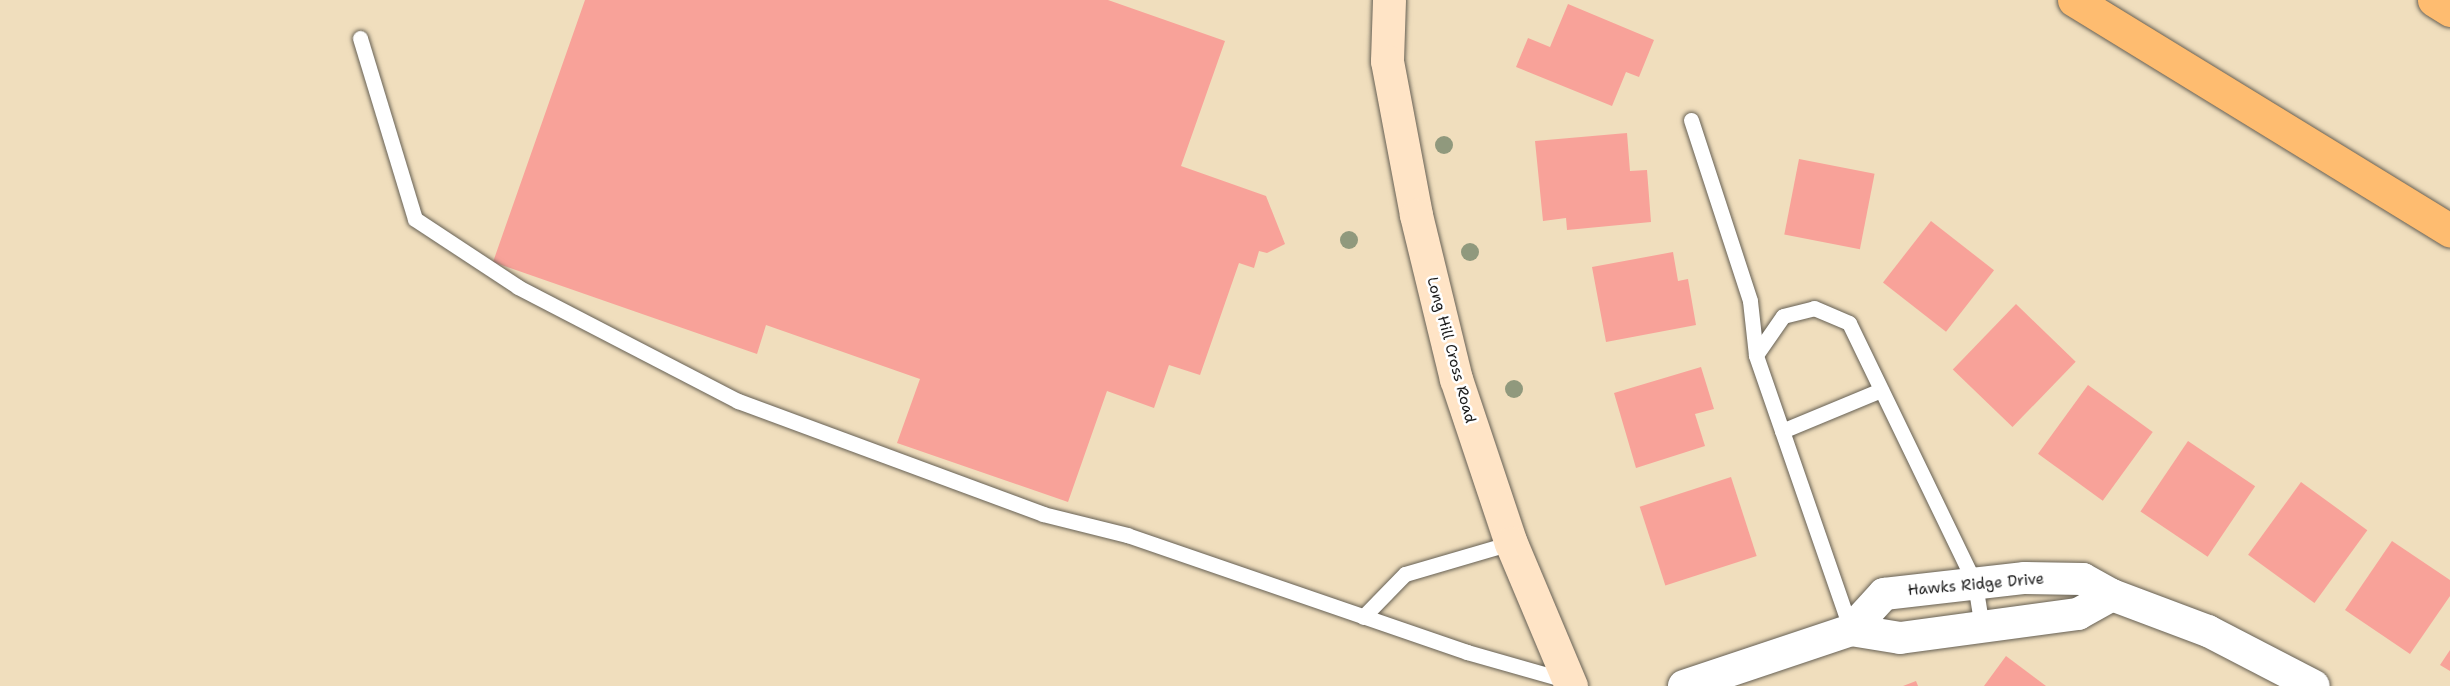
<!DOCTYPE html>
<style>
body{margin:0}
#map{position:relative;width:2450px;height:686px;overflow:hidden;background:#f0debd;font-family:"Shantell Sans",sans-serif}
div>[style]{position:absolute}
.building>*{inset:0;background:#f8a299;transform-origin:0 0}
.roads{filter:drop-shadow(0 0 2px #666054) drop-shadow(0 0 2px #666054)}
.lane>*{height:15px;margin:-7.5px;padding:0 7.5px;transform-origin:7.5px;border-radius:7.5px;background:#fff}
.street>*{height:32px;margin:-16px;padding:0 16px;transform-origin:16px;border-radius:16px;background:#fff}
.secondary>*{height:33px;margin:-16.5px;padding:0 16.5px;transform-origin:16.5px;border-radius:16.5px;background:#ffe4c6}
.highway>*{height:33px;margin:-16.5px;padding:0 16.5px;transform-origin:16.5px;border-radius:16.5px;background:#febc70}
.trees>*{width:18px;height:18px;margin:-9px;border-radius:50%;background:#90997d}
span{translate:-50% -50%;white-space:nowrap;text-align:center;line-height:1.15;-webkit-text-stroke:5px #fff;paint-order:stroke}
.street-label{font-size:15px;color:#1c1c1c}
</style>
<div id="map">
<div class="building">
<div style="clip-path:polygon(585px 0,1108px 0,1225px 41px,1181px 166px,1266px 196px,1285px 244px,1267px 253px,1259px 251px,1254px 268px,1239px 263px,1200px 375px,1169px 365px,1154px 408px,1107px 391px,1068px 502px,897px 443px,920px 379px,766px 325px,757px 354px,493px 262px)"></div>
<div style="clip-path:polygon(1568px 4px,1654px 40px,1639px 77px,1626px 72px,1612px 106px,1516px 67px,1528px 38px,1550px 47px)"></div>
<div style="clip-path:polygon(1627px 133px,1630px 171px,1647px 170px,1651px 222px,1567px 230px,1566px 218px,1543px 221px,1535px 141px)"></div>
<div style="left:1799px;top:159px;width:77px;height:77px;rotate:11deg"></div>
<div style="left:1931px;top:221px;width:80px;height:78px;rotate:38deg"></div>
<div style="clip-path:polygon(1673px 252px,1678px 281px,1688px 279px,1696px 325px,1606px 342px,1592px 267px)"></div>
<div style="left:2016px;top:304px;width:83px;height:91px;rotate:44deg"></div>
<div style="clip-path:polygon(1701px 367px,1714px 409px,1695px 414px,1705px 446px,1636px 468px,1614px 393px)"></div>
<div style="left:2088px;top:385px;width:80px;height:85px;rotate:36deg"></div>
<div style="left:2188px;top:441px;width:81px;height:85px;rotate:34deg"></div>
<div style="left:1731px;top:477px;width:83px;height:96px;rotate:72deg"></div>
<div style="left:2301px;top:482px;width:82px;height:90px;rotate:36deg"></div>
<div style="clip-path:polygon(2392px 541px,2450px 580px,2450px 596px,2410px 654px,2345px 610px)"></div>
<div style="clip-path:polygon(2450px 650px,2450px 671px,2440px 665px)"></div>
<div style="clip-path:polygon(2006px 656px,2046px 686px,1984px 686px)"></div>
<div style="clip-path:polygon(1916px 681px,1918px 686px,1903px 686px)"></div>
</div>
<div class="roads">
<div class="lane">
<div style="left:360px;top:38px;width:189px;rotate:73.1deg"></div>
<div style="left:415px;top:219px;width:123px;rotate:33.4deg"></div>
<div style="left:518px;top:287px;width:248px;rotate:27.4deg"></div>
<div style="left:738px;top:401px;width:325px;rotate:20.3deg"></div>
<div style="left:1043px;top:514px;width:87px;rotate:14deg"></div>
<div style="left:1127px;top:535px;width:360px;rotate:19deg"></div>
<div style="left:1467px;top:652px;width:106px;rotate:15.9deg"></div>
<div style="left:1691px;top:120px;width:190px;rotate:71.9deg"></div>
<div style="left:1750px;top:301px;width:54px;rotate:83.7deg"></div>
<div style="left:1782px;top:431px;width:107px;rotate:-22.5deg"></div>
<div style="left:1363px;top:617px;width:60px;rotate:-45.7deg"></div>
<div style="left:1405px;top:574px;width:110px;rotate:-16.3deg"></div>
<div style="left:1851px;top:630px;width:291px;rotate:-109.1deg"></div>
<div style="left:1756px;top:355px;width:47px;rotate:-55.3deg"></div>
<div style="left:1783px;top:316px;width:32px;rotate:-14deg"></div>
<div style="left:1814px;top:308px;width:38px;rotate:23deg"></div>
<div style="left:1849px;top:323px;width:290px;rotate:64.2deg"></div>
<div style="left:1975px;top:584px;width:44px;rotate:80.8deg"></div>
</div>
<div class="street">
<div style="left:1851px;top:630px;width:50px;rotate:9.3deg"></div>
<div style="left:1900px;top:638px;width:180px;rotate:-7.7deg"></div>
<div style="left:2078px;top:614px;width:39px;rotate:-29deg"></div>
<div style="left:1684px;top:686px;width:176px;rotate:-18.5deg"></div>
<div style="left:1851px;top:630px;width:49px;rotate:-47.5deg"></div>
<div style="left:1884px;top:594px;width:142px;rotate:-6.5deg"></div>
<div style="left:2025px;top:578px;width:58px;rotate:1deg"></div>
<div style="left:2083px;top:579px;width:33px;rotate:29deg"></div>
<div style="left:2112px;top:595px;width:103px;rotate:20.6deg"></div>
<div style="left:2208px;top:631px;width:119px;rotate:27.4deg"></div>
</div>
<div class="secondary">
<div style="left:1389px;top:0;width:61px;rotate:91.9deg"></div>
<div style="left:1387px;top:61px;width:157px;rotate:79.3deg"></div>
<div style="left:1416px;top:215px;width:169px;rotate:76.3deg"></div>
<div style="left:1456px;top:379px;width:173px;rotate:71.5deg"></div>
<div style="left:1511px;top:543px;width:155px;rotate:67.2deg"></div>
</div>
<div class="highway">
<div style="left:2074px;top:0;width:441px;rotate:31.5deg"></div>
<div style="left:2434px;top:0;width:19px;rotate:32deg"></div>
</div>
</div>
<div class="trees">
<div style="left:1444px;top:145px"></div>
<div style="left:1349px;top:240px"></div>
<div style="left:1470px;top:252px"></div>
<div style="left:1514px;top:389px"></div>
</div>
<div class="street-label">
<span style="left:1451px;top:350px;rotate:75deg">Long Hill Cross Road</span>
<span style="left:1976px;top:585px;rotate:-5deg">Hawks Ridge Drive</span>
</div>
</div>
